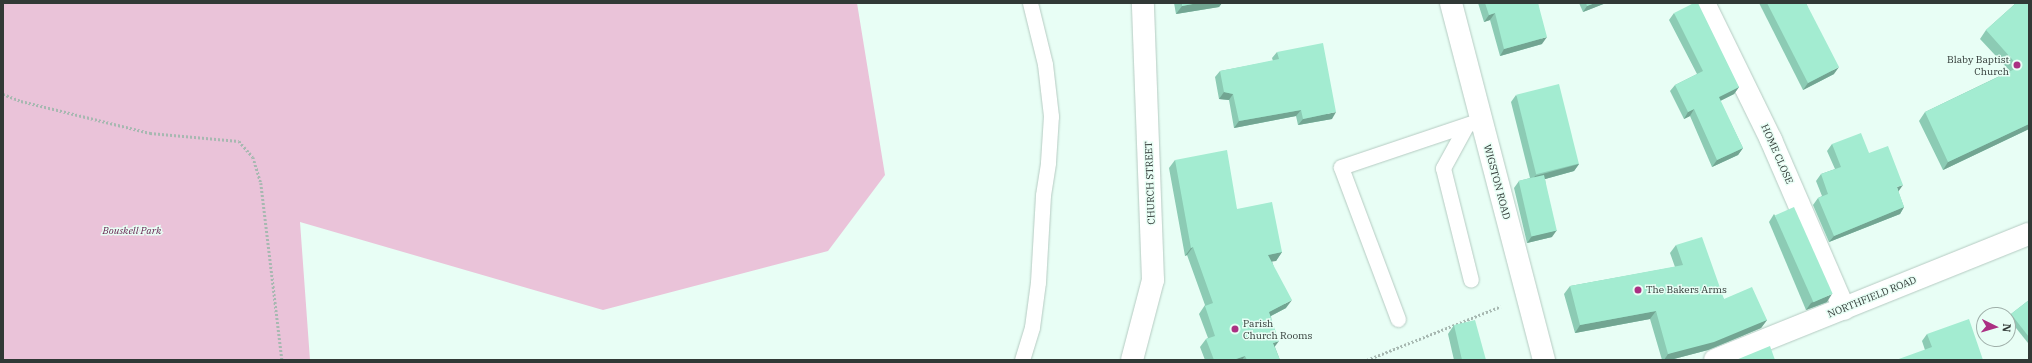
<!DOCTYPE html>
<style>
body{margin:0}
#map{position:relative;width:2032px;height:363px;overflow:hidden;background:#e8fef5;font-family:"IBM Plex Serif",serif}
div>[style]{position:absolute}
.green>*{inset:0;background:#eac3d9}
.path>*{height:2.5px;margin-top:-1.25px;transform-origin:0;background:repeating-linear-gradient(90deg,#a7b8b1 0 2px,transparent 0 4px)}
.roads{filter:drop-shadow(0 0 1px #b5cbc2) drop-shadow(0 0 1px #b5cbc2)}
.lane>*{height:15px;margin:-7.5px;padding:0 7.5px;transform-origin:7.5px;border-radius:7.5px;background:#fff}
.street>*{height:22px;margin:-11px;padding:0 11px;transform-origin:11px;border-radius:11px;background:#fff}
.wall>*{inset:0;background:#8ccbb4}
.shaded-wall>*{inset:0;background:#72a592}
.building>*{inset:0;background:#a3ecd1;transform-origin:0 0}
.dots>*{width:11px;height:11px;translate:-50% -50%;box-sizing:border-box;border:2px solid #e8fef5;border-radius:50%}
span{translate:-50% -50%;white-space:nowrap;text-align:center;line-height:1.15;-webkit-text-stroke:3px #e8fef5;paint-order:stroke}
.poi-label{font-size:10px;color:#313936}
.right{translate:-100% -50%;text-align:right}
.left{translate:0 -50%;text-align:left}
.street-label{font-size:10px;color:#313936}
.park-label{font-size:10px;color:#682551;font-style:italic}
.frame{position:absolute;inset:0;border:4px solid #313936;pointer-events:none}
.north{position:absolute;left:1976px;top:307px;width:40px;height:40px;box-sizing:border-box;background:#e8fef5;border:1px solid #9fafa9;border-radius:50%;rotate:95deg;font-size:11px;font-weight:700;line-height:16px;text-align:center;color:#313936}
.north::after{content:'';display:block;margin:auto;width:14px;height:18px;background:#ab3083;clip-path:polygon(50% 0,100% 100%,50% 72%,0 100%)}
</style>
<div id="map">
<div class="green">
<div style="clip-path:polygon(3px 3px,857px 3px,885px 175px,828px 251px,603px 310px,300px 222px,310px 360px,3px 360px)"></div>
</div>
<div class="path">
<div style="left:3px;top:94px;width:19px;rotate:21deg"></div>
<div style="left:21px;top:101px;width:133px;rotate:13.9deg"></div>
<div style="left:150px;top:133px;width:89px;rotate:5.1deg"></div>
<div style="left:239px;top:141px;width:21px;rotate:49deg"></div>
<div style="left:253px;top:157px;width:27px;rotate:73deg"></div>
<div style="left:261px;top:183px;width:178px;rotate:83.2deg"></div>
<div style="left:1367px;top:360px;width:144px;rotate:-21.9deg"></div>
</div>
<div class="roads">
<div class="lane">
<div style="left:1466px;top:126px;width:48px;rotate:118.7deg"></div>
<div style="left:1443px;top:168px;width:115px;rotate:76deg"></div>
<div style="left:1398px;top:319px;width:162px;rotate:-110.6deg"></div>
<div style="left:1341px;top:167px;width:148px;rotate:-18.6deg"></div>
<div style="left:1022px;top:360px;width:34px;rotate:-73deg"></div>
<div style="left:1032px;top:327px;width:45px;rotate:-82.4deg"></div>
<div style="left:1038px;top:282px;width:87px;rotate:-86.7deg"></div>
<div style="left:1043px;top:195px;width:33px;rotate:-81deg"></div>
<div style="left:1048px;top:162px;width:46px;rotate:-86.3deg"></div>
<div style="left:1051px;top:116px;width:52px;rotate:-96.6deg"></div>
<div style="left:1045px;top:64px;width:63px;rotate:-103.8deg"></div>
</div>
<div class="street">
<div style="left:1451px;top:3px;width:369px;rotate:75.4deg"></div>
<div style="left:1704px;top:3px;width:153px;rotate:63.9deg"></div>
<div style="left:1771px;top:140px;width:184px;rotate:66.6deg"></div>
<div style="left:1132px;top:360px;width:83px;rotate:-75.3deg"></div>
<div style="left:1153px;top:280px;width:277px;rotate:-92.1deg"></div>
<div style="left:1715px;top:360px;width:338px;rotate:-21.9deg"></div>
</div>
</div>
<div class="wall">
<div style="clip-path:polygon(1174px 3px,1222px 3px,1219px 7px,1176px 14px)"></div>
<div style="clip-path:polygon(1478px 3px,1538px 3px,1542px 44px,1500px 56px,1490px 20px,1484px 22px)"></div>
<div style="clip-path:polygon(1579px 3px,1606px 3px,1583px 12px)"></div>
<div style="clip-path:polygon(1759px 3px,1806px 3px,1834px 74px,1803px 90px)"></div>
<div style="clip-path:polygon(2016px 3px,2029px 129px,1943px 170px,1919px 121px,1925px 112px,2010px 71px,1980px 39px,1986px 30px)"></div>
<div style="clip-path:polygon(1674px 13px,1739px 87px,1734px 94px,1720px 101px,1743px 148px,1738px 155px,1712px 167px,1690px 116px,1684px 119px,1670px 91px,1675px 85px,1697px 74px,1669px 20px)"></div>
<div style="clip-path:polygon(1277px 52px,1332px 119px,1298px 125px,1296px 116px,1234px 128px,1229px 100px,1219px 99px,1215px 77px,1220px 71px,1273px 61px,1272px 58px)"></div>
<div style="clip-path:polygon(1516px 95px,1579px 164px,1574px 171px,1545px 179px,1552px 237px,1527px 243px,1514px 188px,1519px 181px,1530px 178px,1511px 102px)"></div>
<div style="clip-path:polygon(1832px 144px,1869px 153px,1898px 191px,1904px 207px,1900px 214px,1829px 242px,1813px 205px,1818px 198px,1822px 196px,1816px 181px,1821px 174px,1835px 169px,1827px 151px)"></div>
<div style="clip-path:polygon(1175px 160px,1237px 209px,1282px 252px,1276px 261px,1272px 261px,1286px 308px,1271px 316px,1275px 347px,1280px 360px,1205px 360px,1200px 347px,1206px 339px,1208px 338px,1199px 314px,1205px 305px,1187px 255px,1185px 256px,1169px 168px)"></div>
<div style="clip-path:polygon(1774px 214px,1827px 302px,1806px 310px,1769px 222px)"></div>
<div style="clip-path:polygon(1676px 245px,1724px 299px,1767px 320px,1761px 328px,1708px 350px,1670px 360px,1662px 360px,1650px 319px,1575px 333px,1564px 294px,1570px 286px,1675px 267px,1670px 253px)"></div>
<div style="clip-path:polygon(2029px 300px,2029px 342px,2028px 343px,2008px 318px,2011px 314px)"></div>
<div style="clip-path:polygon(1454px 325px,1486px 360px,1454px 360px,1448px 334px)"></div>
<div style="clip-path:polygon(1927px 334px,1983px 360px,1925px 350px,1922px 341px)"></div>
</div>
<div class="shaded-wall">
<div style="clip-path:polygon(1198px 3px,1222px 3px,1219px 7px,1176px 14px,1182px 6px)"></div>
<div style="clip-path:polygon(1595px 3px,1606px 3px,1583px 12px,1587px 6px)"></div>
<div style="clip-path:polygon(1495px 13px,1490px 20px,1484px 22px,1489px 15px)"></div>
<div style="clip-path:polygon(1547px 37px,1542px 44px,1500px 56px,1504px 49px)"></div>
<div style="clip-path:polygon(1839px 67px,1834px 74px,1803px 90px,1808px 83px)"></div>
<div style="clip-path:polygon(1739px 87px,1734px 94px,1714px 104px,1719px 97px)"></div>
<div style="clip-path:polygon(1224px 92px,1233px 94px,1229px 100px,1219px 99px)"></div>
<div style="clip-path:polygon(1694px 109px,1690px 116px,1684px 119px,1688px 112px)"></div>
<div style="clip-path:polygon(1301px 110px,1296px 116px,1234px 128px,1239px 121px)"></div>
<div style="clip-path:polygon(1336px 112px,1332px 119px,1298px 125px,1303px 119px)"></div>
<div style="clip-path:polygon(2029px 124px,2029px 129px,1943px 170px,1948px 162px)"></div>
<div style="clip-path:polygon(1743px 148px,1738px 155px,1712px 167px,1717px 160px)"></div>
<div style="clip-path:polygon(1579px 164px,1574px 171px,1531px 183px,1535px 176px)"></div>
<div style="clip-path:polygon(1903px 185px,1898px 192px,1897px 187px)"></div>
<div style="clip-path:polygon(1904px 207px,1900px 214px,1829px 242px,1834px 236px)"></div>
<div style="clip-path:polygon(1557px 230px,1552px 237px,1527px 243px,1532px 236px)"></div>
<div style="clip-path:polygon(1193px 247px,1187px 255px,1185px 256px,1191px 248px)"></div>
<div style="clip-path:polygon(1282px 252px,1276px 261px,1263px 263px,1268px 255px)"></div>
<div style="clip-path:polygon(1832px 294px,1827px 302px,1806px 310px,1811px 303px)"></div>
<div style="clip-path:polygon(1292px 300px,1286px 308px,1263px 320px,1269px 312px)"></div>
<div style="clip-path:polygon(1656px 311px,1650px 319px,1575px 333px,1580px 325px)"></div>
<div style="clip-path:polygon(1767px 320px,1761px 328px,1708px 350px,1670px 360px,1664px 360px,1668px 354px)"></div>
<div style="clip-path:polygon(1279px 341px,1273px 349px,1273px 343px)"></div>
<div style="clip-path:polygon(1245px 356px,1242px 360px,1233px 360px)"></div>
</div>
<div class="building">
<div style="clip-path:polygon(1182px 3px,1198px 3px,1182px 6px)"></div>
<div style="clip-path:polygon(1485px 3px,1538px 3px,1547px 37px,1504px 49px,1495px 13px,1489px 15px)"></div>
<div style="clip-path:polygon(1586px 3px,1595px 3px,1587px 6px)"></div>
<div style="clip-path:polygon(1694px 3px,1698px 3px,1739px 87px,1719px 97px,1743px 148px,1717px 160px,1694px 109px,1688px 112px,1675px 85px,1703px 71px,1674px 13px)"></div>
<div style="clip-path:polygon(1767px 3px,1806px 3px,1839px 67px,1808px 83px)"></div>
<div style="clip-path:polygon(2016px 3px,2029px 3px,2029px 124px,1948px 162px,1925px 112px,2019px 67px,1986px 30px)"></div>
<div style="clip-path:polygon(1323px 43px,1336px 112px,1303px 119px,1301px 110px,1239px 121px,1233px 94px,1224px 92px,1220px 71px,1279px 59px,1277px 52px)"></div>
<div style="left:1559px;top:84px;width:82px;height:44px;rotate:76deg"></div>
<div style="clip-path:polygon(1861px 133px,1869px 153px,1888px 146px,1903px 185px,1897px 187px,1904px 207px,1834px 236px,1818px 198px,1828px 194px,1821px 174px,1841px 167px,1832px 144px)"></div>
<div style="clip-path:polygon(1227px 150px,1237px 209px,1272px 202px,1282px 252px,1268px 255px,1292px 300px,1269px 312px,1279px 341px,1273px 343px,1280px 360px,1247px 360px,1245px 356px,1233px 360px,1214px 360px,1206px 339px,1215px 336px,1205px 306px,1213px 303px,1193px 247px,1191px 248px,1175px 160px)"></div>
<div style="left:1544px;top:175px;width:57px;height:26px;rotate:77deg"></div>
<div style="left:1794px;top:207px;width:95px;height:21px;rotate:66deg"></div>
<div style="clip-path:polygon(1702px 237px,1724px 299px,1752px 287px,1767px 320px,1714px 342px,1668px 354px,1656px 311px,1580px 325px,1570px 286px,1683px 265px,1676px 245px)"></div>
<div style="clip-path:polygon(2029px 300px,2029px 337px,2011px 314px)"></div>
<div style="clip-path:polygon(1969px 319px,1983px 360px,1896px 360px,1932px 347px,1927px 334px)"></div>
<div style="clip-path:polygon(1475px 320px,1486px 360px,1462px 360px,1454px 325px)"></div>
<div style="clip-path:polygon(1770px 346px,1775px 360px,1736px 360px)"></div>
</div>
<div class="dots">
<div style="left:2017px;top:65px;background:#ab3083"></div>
<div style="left:1638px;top:290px;background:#ab3083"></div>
<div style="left:1235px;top:329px;background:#ab3083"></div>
</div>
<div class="poi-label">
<span class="right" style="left:2009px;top:65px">Blaby Baptist<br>Church</span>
<span class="left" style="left:1646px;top:290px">The Bakers Arms</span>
<span class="left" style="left:1243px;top:329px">Parish<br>Church Rooms</span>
</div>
<div class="street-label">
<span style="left:1777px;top:154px;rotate:66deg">HOME CLOSE</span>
<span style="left:1497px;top:182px;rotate:75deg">WIGSTON ROAD</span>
<span style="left:1150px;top:183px;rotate:-92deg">CHURCH STREET</span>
<span style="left:1872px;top:297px;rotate:-22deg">NORTHFIELD ROAD</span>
</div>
<div class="park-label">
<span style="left:132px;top:231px">Bouskell Park</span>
</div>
<div class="frame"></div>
<div class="north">N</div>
</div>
